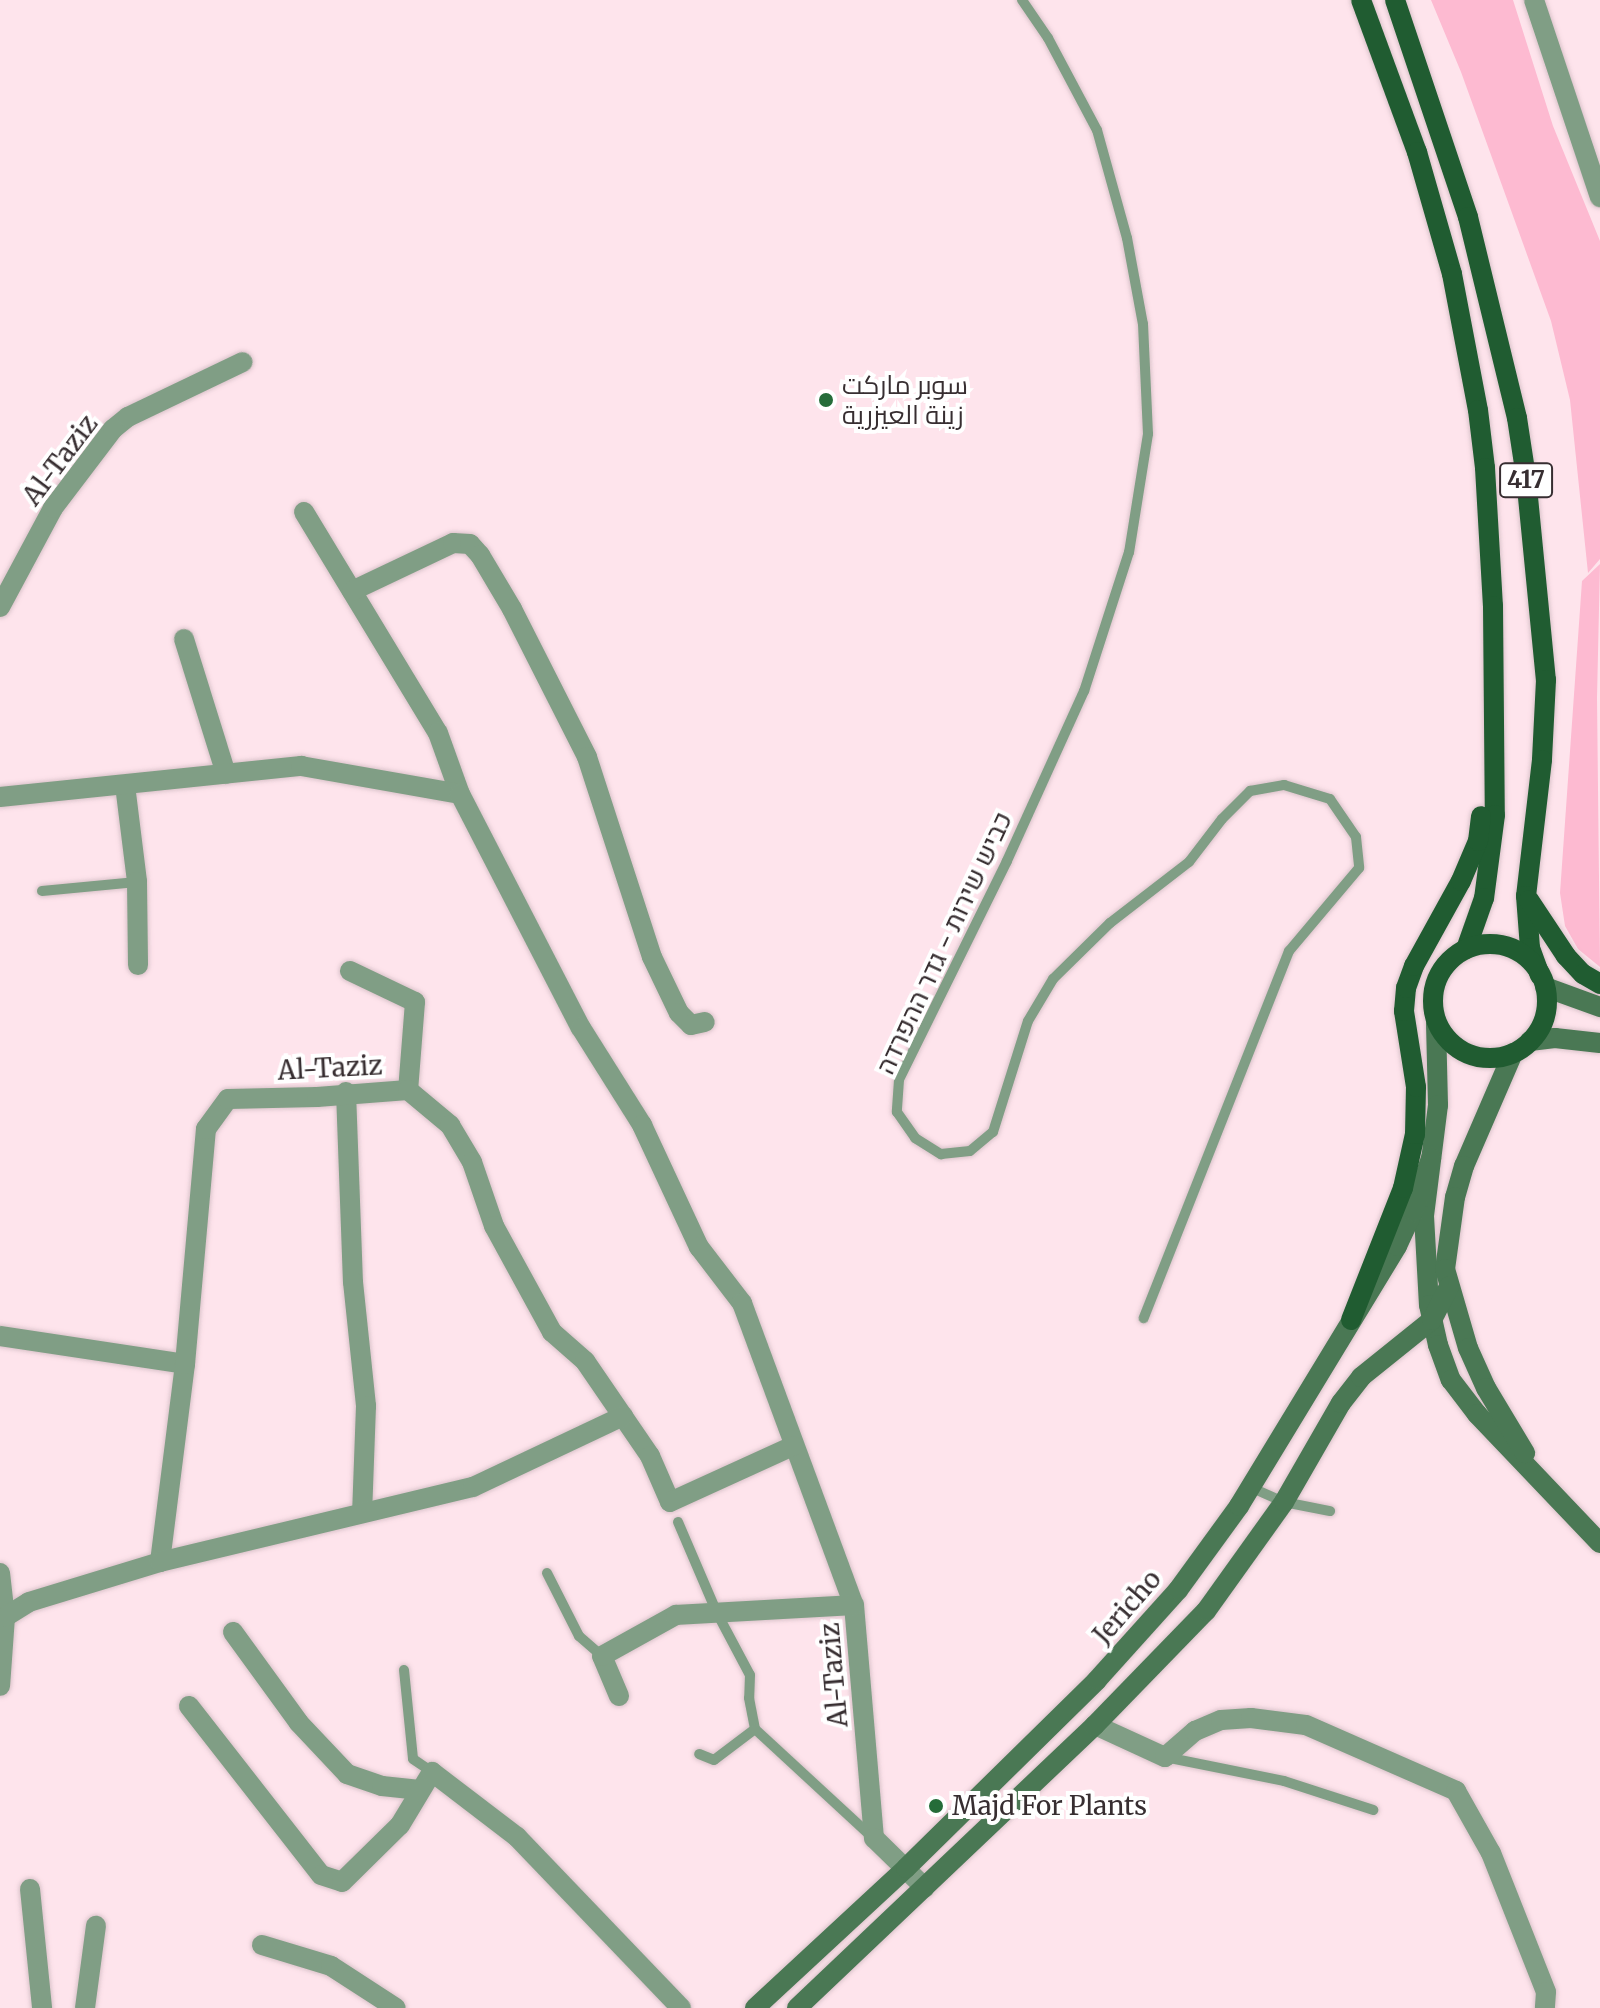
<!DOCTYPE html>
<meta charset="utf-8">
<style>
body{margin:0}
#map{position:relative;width:1600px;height:2008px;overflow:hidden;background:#fee4ec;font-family:Merriweather,Cairo,Heebo,serif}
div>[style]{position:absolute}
.green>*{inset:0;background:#fdbad1}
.roads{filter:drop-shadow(0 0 2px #dac3ca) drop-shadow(0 0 2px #dac3ca)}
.lane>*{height:10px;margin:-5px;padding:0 5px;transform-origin:5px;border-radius:5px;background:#809e85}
.street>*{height:20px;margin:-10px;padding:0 10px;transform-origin:10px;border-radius:10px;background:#809e85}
.secondary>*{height:20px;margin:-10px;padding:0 10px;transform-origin:10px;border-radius:10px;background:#4a7854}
.primary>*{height:20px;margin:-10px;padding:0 10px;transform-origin:10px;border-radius:10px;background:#205c31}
.primary>.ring{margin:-10px;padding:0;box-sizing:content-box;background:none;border:20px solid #205c31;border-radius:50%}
.dots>*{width:22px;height:22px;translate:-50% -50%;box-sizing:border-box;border:4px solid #fff;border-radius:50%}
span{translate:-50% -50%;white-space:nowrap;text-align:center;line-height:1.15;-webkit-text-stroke:8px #fff;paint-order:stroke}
.shield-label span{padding:2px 6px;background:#fff;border:2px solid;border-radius:6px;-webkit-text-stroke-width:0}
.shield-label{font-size:24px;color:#372e31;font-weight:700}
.poi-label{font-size:26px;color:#372e31}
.left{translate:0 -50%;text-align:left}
.street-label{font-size:26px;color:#372e31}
</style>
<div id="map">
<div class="green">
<div style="clip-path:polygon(1431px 0,1513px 0,1553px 126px,1600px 241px,1600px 559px,1588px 573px,1570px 400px,1551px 321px,1461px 72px)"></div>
<div style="clip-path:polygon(1600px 564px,1597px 698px,1600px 967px,1578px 949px,1565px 926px,1560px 893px,1582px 581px)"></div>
</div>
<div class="roads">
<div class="lane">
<div style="left:1022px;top:0;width:46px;rotate:55.6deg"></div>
<div style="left:1048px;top:38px;width:104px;rotate:62deg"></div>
<div style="left:1097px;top:130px;width:112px;rotate:74.5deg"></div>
<div style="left:1127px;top:238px;width:87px;rotate:79.5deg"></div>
<div style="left:1143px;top:324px;width:110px;rotate:87.4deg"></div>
<div style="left:1148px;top:434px;width:120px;rotate:99.1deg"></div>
<div style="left:1129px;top:552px;width:146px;rotate:107.9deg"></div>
<div style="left:1084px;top:691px;width:187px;rotate:114.4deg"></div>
<div style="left:1007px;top:861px;width:244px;rotate:116.3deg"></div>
<div style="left:899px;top:1080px;width:32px;rotate:94deg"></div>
<div style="left:897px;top:1112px;width:32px;rotate:55deg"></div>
<div style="left:915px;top:1138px;width:31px;rotate:32deg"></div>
<div style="left:941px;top:1154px;width:29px;rotate:-6deg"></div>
<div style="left:970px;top:1151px;width:30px;rotate:-40deg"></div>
<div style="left:993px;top:1132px;width:116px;rotate:-72.5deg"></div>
<div style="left:1028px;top:1021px;width:49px;rotate:-59.2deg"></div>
<div style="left:1053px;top:979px;width:80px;rotate:-44.5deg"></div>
<div style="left:1110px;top:923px;width:100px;rotate:-37.7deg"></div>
<div style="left:1189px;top:862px;width:54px;rotate:-52.5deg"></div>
<div style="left:1222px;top:819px;width:40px;rotate:-45deg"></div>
<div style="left:1250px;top:791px;width:35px;rotate:-10deg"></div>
<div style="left:1284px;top:785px;width:48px;rotate:16.9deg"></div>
<div style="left:1330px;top:799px;width:46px;rotate:55.6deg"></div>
<div style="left:1356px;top:837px;width:31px;rotate:84deg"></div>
<div style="left:1359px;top:868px;width:109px;rotate:130.1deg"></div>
<div style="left:1289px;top:951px;width:395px;rotate:111.6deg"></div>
<div style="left:42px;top:891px;width:95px;rotate:-5.4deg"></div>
<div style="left:1250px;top:1487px;width:37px;rotate:24deg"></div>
<div style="left:1284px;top:1502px;width:47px;rotate:11.1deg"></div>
<div style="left:678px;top:1522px;width:99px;rotate:66.8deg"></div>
<div style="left:717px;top:1613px;width:70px;rotate:62deg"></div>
<div style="left:750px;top:1675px;width:23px;rotate:92deg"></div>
<div style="left:749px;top:1698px;width:32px;rotate:79deg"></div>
<div style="left:755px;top:1729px;width:51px;rotate:142.9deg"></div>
<div style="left:714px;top:1760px;width:16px;rotate:-158deg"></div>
<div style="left:547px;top:1573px;width:71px;rotate:63.1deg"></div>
<div style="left:579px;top:1636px;width:30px;rotate:41deg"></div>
<div style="left:404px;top:1670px;width:89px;rotate:84.2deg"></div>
<div style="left:413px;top:1759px;width:23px;rotate:34deg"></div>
<div style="left:755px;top:1729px;width:159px;rotate:42.7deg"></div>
<div style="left:1165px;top:1757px;width:121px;rotate:11.4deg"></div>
<div style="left:1284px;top:1781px;width:94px;rotate:18deg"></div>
</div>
<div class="street">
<div style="left:1534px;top:0;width:208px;rotate:71.5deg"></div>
<div style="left:304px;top:512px;width:258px;rotate:58.8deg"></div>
<div style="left:438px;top:733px;width:65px;rotate:70.2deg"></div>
<div style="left:352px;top:591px;width:112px;rotate:-25.4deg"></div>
<div style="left:453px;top:543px;width:17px;rotate:3deg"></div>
<div style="left:470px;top:544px;width:15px;rotate:48deg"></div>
<div style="left:480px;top:555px;width:63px;rotate:59.3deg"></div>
<div style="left:512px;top:609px;width:166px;rotate:63.1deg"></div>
<div style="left:587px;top:757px;width:210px;rotate:72deg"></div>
<div style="left:652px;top:957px;width:62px;rotate:64.3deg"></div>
<div style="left:679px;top:1013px;width:17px;rotate:45deg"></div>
<div style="left:691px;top:1025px;width:14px;rotate:-12deg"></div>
<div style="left:0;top:607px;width:112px;rotate:-61.8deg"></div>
<div style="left:53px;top:508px;width:99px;rotate:-52.8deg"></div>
<div style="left:113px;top:429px;width:19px;rotate:-39deg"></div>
<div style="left:128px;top:417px;width:127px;rotate:-25.6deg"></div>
<div style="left:184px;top:639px;width:141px;rotate:72.7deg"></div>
<div style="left:125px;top:785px;width:98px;rotate:82.9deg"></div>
<div style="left:137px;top:882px;width:83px;rotate:89.3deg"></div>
<div style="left:0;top:797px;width:303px;rotate:-5.9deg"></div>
<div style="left:301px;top:766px;width:161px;rotate:10deg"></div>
<div style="left:460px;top:794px;width:263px;rotate:62.7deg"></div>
<div style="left:581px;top:1028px;width:115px;rotate:57.8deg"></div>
<div style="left:642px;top:1125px;width:135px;rotate:65deg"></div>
<div style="left:699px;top:1247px;width:71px;rotate:52.5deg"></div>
<div style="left:742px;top:1303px;width:322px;rotate:69.7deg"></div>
<div style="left:854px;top:1605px;width:234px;rotate:85.1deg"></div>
<div style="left:874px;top:1838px;width:71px;rotate:44.4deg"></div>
<div style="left:350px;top:971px;width:72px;rotate:25.5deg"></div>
<div style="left:415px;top:1002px;width:88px;rotate:94.5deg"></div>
<div style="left:346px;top:1092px;width:190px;rotate:87.9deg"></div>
<div style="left:353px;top:1282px;width:125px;rotate:84deg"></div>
<div style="left:366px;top:1406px;width:107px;rotate:92.1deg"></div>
<div style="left:0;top:1336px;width:187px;rotate:8.6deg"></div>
<div style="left:160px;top:1562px;width:200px;rotate:-82.8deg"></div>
<div style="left:185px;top:1364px;width:236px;rotate:-84.9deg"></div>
<div style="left:206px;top:1129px;width:37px;rotate:-54deg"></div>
<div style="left:228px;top:1099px;width:89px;rotate:-1.3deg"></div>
<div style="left:317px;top:1097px;width:91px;rotate:-4.4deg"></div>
<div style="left:408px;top:1090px;width:55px;rotate:39.8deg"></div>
<div style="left:450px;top:1125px;width:43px;rotate:59.3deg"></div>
<div style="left:472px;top:1162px;width:68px;rotate:71deg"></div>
<div style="left:494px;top:1226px;width:121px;rotate:61.3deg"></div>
<div style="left:552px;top:1332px;width:44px;rotate:41.3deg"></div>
<div style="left:585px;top:1361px;width:115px;rotate:55.6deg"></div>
<div style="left:650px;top:1456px;width:50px;rotate:66.5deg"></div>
<div style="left:670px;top:1502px;width:135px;rotate:-24.5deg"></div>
<div style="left:0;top:1573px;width:44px;rotate:83.5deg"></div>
<div style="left:5px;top:1617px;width:69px;rotate:94.1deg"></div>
<div style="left:5px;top:1617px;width:28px;rotate:-32deg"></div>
<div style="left:29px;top:1602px;width:137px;rotate:-17deg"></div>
<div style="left:160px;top:1562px;width:322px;rotate:-13.5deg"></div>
<div style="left:473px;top:1487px;width:166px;rotate:-25.3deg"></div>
<div style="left:233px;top:1632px;width:112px;rotate:54deg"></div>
<div style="left:299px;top:1723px;width:70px;rotate:46.7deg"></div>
<div style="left:347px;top:1774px;width:37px;rotate:19deg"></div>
<div style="left:382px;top:1786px;width:38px;rotate:6deg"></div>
<div style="left:619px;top:1696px;width:43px;rotate:-113deg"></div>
<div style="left:602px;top:1656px;width:85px;rotate:-29deg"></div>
<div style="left:676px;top:1615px;width:178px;rotate:-3.2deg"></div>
<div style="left:189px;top:1706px;width:214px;rotate:52deg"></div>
<div style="left:321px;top:1875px;width:22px;rotate:18deg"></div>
<div style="left:342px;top:1882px;width:81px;rotate:-44.5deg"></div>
<div style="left:400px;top:1825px;width:62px;rotate:-58.9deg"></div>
<div style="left:432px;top:1772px;width:107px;rotate:37.4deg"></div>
<div style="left:517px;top:1837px;width:237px;rotate:46.2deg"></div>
<div style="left:1095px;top:1725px;width:77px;rotate:24.6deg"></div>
<div style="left:1165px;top:1757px;width:40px;rotate:-41deg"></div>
<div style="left:1195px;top:1731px;width:28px;rotate:-23deg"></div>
<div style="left:1221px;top:1720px;width:30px;rotate:-4deg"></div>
<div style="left:1251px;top:1718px;width:55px;rotate:7.3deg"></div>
<div style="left:1306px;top:1725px;width:164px;rotate:23.7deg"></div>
<div style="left:1456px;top:1791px;width:71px;rotate:60.6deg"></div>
<div style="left:1491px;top:1853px;width:149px;rotate:68.4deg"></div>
<div style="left:1546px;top:1992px;width:16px;rotate:94deg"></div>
<div style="left:30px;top:1889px;width:120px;rotate:84.2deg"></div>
<div style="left:262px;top:1945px;width:72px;rotate:16.9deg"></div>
<div style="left:331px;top:1966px;width:77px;rotate:32.9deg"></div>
<div style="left:85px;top:2008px;width:83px;rotate:-82.4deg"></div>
</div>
<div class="secondary">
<div style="left:1545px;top:987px;width:59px;rotate:20deg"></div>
<div style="left:1436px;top:1023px;width:82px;rotate:88.6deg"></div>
<div style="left:1438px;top:1105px;width:112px;rotate:97.2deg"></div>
<div style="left:1424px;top:1216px;width:89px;rotate:86.8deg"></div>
<div style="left:1429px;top:1305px;width:41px;rotate:77.3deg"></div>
<div style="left:1438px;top:1345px;width:37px;rotate:70deg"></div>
<div style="left:1451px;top:1380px;width:43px;rotate:52.6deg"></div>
<div style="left:1477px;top:1414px;width:178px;rotate:46.4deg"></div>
<div style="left:1530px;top:1041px;width:25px;rotate:-7deg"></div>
<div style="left:1555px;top:1038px;width:45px;rotate:6.3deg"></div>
<div style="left:1513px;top:1053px;width:123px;rotate:113.4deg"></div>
<div style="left:1464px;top:1166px;width:32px;rotate:106deg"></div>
<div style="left:1455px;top:1197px;width:73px;rotate:97.9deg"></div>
<div style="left:1445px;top:1269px;width:82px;rotate:73.8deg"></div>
<div style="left:1468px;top:1348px;width:44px;rotate:65.8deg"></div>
<div style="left:1486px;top:1388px;width:76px;rotate:59deg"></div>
<div style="left:755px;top:2008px;width:206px;rotate:-42.8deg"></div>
<div style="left:906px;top:1868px;width:268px;rotate:-44.5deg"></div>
<div style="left:1097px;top:1680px;width:121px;rotate:-48deg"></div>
<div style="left:1178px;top:1590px;width:104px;rotate:-54deg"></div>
<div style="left:1239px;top:1506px;width:304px;rotate:-58.7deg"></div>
<div style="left:1397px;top:1246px;width:38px;rotate:-65deg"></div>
<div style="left:1413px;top:1211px;width:56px;rotate:-71.2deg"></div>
<div style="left:797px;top:2008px;width:411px;rotate:-43.5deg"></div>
<div style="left:1095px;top:1725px;width:159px;rotate:-45.8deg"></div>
<div style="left:1206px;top:1611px;width:134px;rotate:-54.4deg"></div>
<div style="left:1284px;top:1502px;width:114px;rotate:-60.1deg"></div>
<div style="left:1341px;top:1403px;width:33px;rotate:-52deg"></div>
<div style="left:1361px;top:1377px;width:91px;rotate:-38.8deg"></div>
<div style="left:1432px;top:1320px;width:38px;rotate:-63deg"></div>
</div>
<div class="primary">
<div style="left:1361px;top:0;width:162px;rotate:69.8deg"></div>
<div style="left:1417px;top:152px;width:127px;rotate:74deg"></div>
<div style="left:1452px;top:274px;width:138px;rotate:79.2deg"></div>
<div style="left:1478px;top:410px;width:58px;rotate:83.1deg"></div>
<div style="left:1485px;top:468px;width:138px;rotate:86.7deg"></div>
<div style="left:1493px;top:606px;width:209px;rotate:89.5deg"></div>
<div style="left:1495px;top:815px;width:84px;rotate:97.5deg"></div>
<div style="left:1484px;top:898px;width:54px;rotate:109.4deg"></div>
<div style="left:1395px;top:0;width:229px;rotate:71.4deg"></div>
<div style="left:1468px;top:217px;width:207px;rotate:76.3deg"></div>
<div style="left:1517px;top:418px;width:60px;rotate:81.3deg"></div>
<div style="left:1526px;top:477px;width:204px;rotate:84.4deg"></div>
<div style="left:1546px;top:680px;width:80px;rotate:92.9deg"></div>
<div style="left:1542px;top:760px;width:137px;rotate:96.7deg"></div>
<div style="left:1526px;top:896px;width:52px;rotate:85.6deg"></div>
<div style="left:1530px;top:948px;width:29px;rotate:70deg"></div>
<div style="left:1529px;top:900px;width:67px;rotate:56.5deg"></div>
<div style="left:1566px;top:956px;width:25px;rotate:47deg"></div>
<div style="left:1583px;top:974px;width:20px;rotate:30deg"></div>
<div class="ring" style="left:1433px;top:944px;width:94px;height:94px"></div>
<div style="left:1351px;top:1320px;width:142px;rotate:-68.5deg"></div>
<div style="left:1403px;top:1188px;width:55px;rotate:-77.5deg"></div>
<div style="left:1415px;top:1134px;width:47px;rotate:-88.8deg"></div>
<div style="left:1416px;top:1087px;width:77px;rotate:-99deg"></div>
<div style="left:1404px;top:1011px;width:23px;rotate:-85deg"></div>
<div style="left:1406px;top:988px;width:23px;rotate:-70deg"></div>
<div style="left:1414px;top:966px;width:97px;rotate:-61.1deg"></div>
<div style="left:1461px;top:881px;width:43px;rotate:-67deg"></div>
<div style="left:1478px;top:841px;width:25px;rotate:-83deg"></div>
</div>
</div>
<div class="dots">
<div style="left:826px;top:400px;background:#256c39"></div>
<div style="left:936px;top:1806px;background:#256c39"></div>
</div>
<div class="shield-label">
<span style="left:1526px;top:480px">417</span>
</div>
<div class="poi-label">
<span class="left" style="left:842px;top:400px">سوبر ماركت<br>زينة العيزرية</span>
<span class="left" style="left:952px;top:1806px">Majd For Plants</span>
</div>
<div class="street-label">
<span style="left:60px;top:460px;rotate:-53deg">Al-Taziz</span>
<span style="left:944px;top:943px;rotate:-65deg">כביש שירות - גדר ההפרדה</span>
<span style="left:330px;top:1068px;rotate:-3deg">Al-Taziz</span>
<span style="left:1127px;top:1607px;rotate:-49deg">Jericho</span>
<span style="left:834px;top:1675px;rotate:-95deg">Al-Taziz</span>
</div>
</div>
